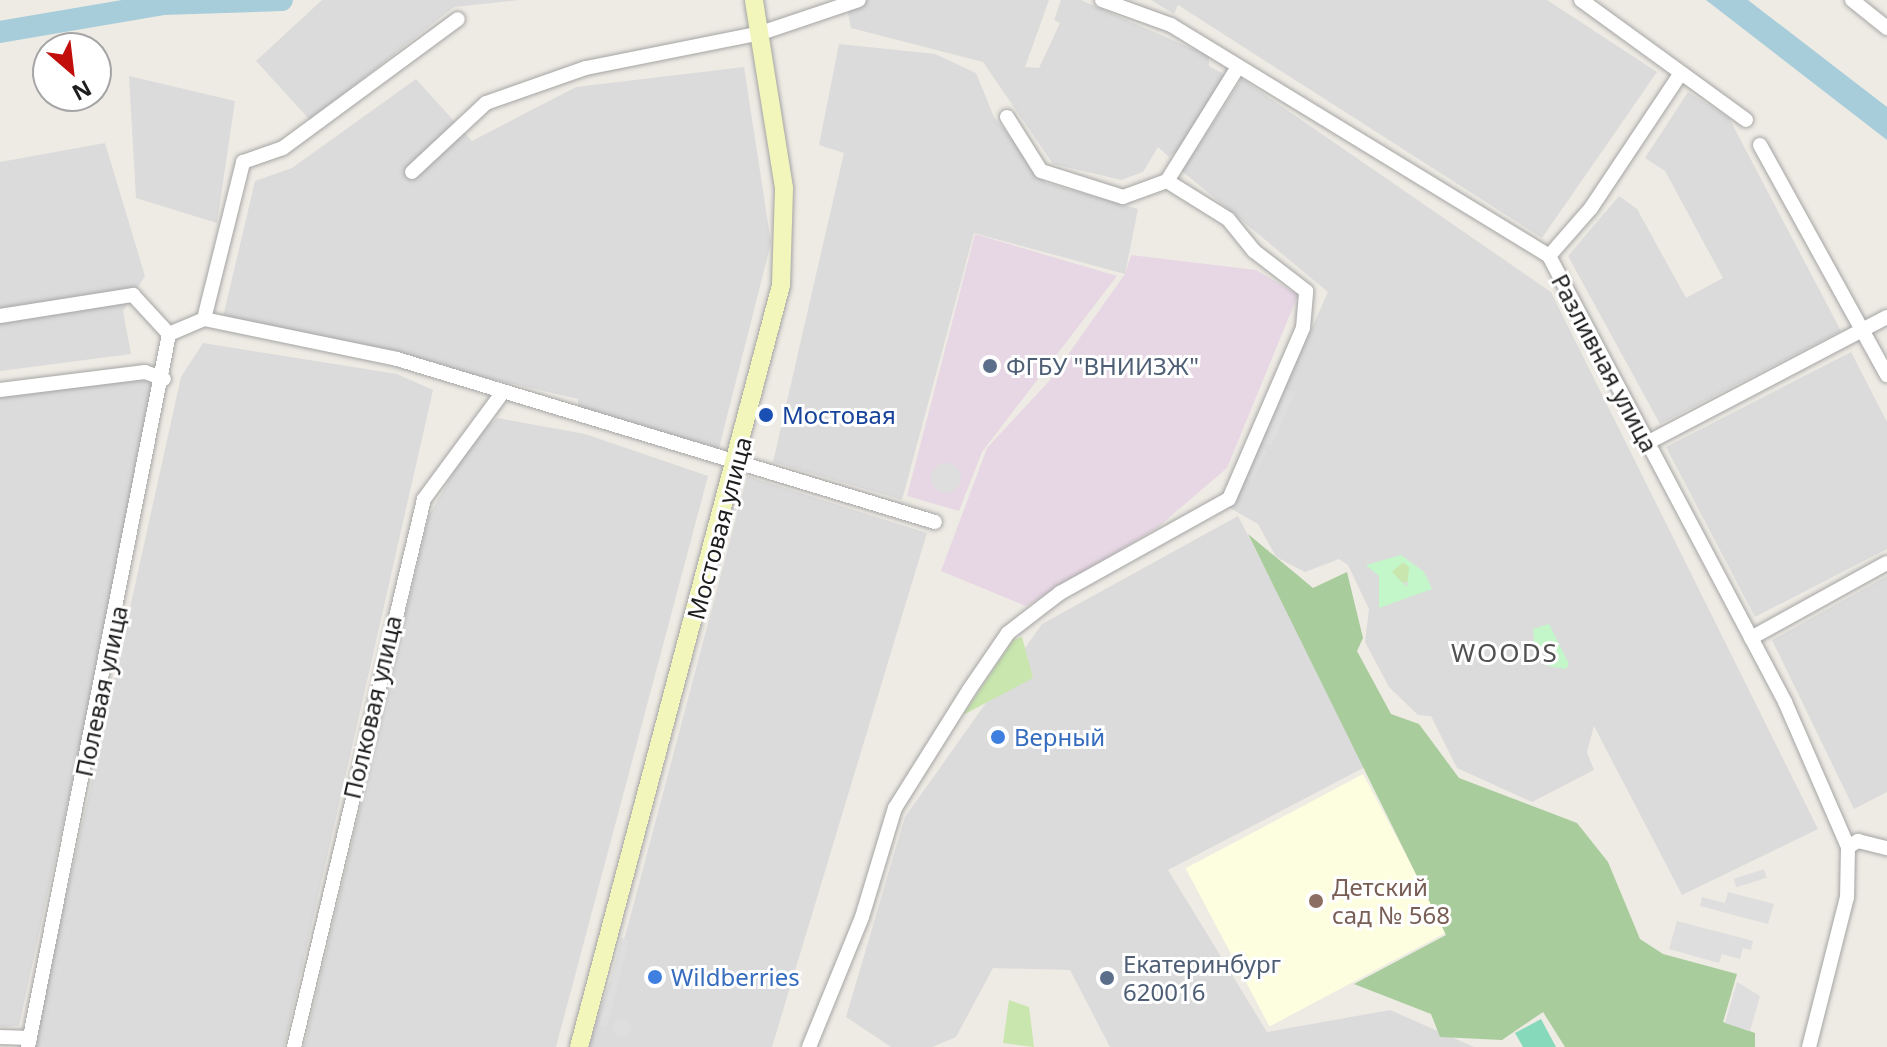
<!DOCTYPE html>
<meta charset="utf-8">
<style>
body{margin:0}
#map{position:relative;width:1887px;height:1047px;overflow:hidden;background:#eeebe4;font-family:"Noto Sans",sans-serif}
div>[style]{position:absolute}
.residential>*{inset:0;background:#dcdbdb}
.industrial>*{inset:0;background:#e7d7e4}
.education>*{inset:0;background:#fdfddf;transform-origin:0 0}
.grass>*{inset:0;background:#c8e6ad}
.round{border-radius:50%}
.forest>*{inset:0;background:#a8cc9b}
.park>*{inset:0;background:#c3f7c9}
.pitch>*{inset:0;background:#86dabb}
.parking>*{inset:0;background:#dedede;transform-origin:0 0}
.water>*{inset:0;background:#a7cdda}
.river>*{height:22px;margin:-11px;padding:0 11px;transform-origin:11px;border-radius:11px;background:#a7cdda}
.roads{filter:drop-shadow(0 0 2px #a5a5a5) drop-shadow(0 0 2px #a5a5a5)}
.street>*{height:14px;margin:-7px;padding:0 7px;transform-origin:7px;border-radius:7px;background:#fff}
.secondary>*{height:18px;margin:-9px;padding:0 9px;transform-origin:9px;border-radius:9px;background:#f2f6bb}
.dots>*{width:22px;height:22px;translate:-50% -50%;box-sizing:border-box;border:4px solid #fff;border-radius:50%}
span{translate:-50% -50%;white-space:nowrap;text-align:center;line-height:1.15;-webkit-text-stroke:6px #fff;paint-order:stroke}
.street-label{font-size:24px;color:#1e1e1e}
.service-label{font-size:24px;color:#4e5e75}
.left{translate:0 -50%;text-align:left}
.transit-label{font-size:24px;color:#164399}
.shop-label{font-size:24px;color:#366cbe}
.education-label{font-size:24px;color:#785e54}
.neighbourhood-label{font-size:26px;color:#515151;letter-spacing:2px}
.north{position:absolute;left:32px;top:32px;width:80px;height:80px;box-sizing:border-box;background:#fff;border:2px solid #a5a5a5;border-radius:50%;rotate:152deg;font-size:22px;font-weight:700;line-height:32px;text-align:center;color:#1e1e1e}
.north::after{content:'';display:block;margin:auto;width:28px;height:36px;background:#c20e0a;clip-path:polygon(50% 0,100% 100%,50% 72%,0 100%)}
</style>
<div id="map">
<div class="residential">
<div style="clip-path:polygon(322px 0,519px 0,454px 7px,310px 120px,256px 61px)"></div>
<div style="clip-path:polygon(866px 0,1049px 0,1025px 67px,1039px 68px,1060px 23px,1054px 20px,1061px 0,1081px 0,1209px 56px,1209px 66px,1227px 76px,1180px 149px,1169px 157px,1158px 147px,1143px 172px,1121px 180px,1053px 164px,983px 62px,851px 28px,847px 8px)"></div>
<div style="clip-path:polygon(1151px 0,1547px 0,1657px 72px,1542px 238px,1178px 5px,1174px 14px)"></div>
<div style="clip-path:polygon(839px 44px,935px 54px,976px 73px,994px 117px,1046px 183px,1138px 209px,1125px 274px,974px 233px,902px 500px,773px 462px,844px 153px,819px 145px)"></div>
<div style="clip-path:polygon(744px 67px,771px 243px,719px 448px,578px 413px,578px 399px,223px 317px,255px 181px,292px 168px,416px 79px,472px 141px,576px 87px)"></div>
<div style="clip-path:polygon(129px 76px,235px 101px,217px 223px,136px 198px)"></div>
<div style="clip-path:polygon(1242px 79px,1551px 292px,1818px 829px,1682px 895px,1594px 726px,1587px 752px,1594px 770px,1532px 802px,1457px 768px,1431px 716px,1418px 715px,1389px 687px,1365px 642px,1369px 609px,1348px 565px,1339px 559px,1305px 572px,1276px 557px,1258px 524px,1230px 508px,1328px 292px,1182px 171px)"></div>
<div style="clip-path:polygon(1688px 92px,1729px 118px,1841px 331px,1660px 424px,1568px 256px,1619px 196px,1637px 209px,1686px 298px,1723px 278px,1665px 171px,1645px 158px)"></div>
<div style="clip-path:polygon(105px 143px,145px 276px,123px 311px,131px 354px,0 371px,0 162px)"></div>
<div style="clip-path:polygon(203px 343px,397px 374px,433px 390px,284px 1047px,33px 1047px,181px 377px)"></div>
<div style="clip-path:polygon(1851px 352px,1887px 422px,1887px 549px,1755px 617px,1666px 447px)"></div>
<div style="clip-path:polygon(136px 378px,158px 386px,19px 1026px,0 1027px,0 395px)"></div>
<div style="clip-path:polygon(497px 418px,585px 434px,708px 476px,556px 1047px,304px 1047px,429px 515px,473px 439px)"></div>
<div style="clip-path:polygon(747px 476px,927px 533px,772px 1047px,588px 1047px,626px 933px)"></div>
<div style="clip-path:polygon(1238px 516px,1367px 766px,1168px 870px,1267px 1032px,1390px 1010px,1474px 1047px,1110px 1047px,1070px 970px,993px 968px,956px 1037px,932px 1047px,891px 1047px,846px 1017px,905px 817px,1042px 624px)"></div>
<div style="clip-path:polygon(1887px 576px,1887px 792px,1854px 809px,1772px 640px)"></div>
</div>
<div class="industrial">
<div style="clip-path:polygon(975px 234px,1117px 276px,982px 452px,959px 511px,907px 496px)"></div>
<div style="clip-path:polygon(1131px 255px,1256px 270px,1298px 295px,1227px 468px,1157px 528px,1026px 606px,941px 571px,987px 448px,1050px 380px,1125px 274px)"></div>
</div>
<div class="education">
<div style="left:1363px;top:774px;width:179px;height:201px;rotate:62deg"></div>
</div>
<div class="grass">
<div class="round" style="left:1392px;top:563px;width:20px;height:20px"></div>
<div style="clip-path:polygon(1022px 637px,1033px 678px,963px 715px,1013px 640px)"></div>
<div style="clip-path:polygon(1009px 1000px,1029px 1007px,1034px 1047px,1003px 1043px)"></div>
</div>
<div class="forest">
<div style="clip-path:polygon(1248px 534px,1313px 588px,1347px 572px,1363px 638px,1357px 651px,1391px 714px,1419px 724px,1459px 778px,1577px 823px,1608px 862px,1640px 939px,1663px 954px,1737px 974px,1723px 1022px,1755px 1033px,1755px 1047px,1565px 1047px,1543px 1012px,1502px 1040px,1440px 1037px,1431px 1014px,1354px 984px,1446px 935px)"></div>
</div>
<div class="park">
<div style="clip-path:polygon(evenodd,1401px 555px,1424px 572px,1432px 589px,1379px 608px,1379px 576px,1366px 565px,1401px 555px,1403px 562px,1409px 567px,1407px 587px,1392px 572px,1403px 562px)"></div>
<div style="clip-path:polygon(1549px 624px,1569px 664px,1566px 669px,1547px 666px,1546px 649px,1535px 651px,1533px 629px)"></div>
</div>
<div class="pitch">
<div style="clip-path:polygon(1541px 1019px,1556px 1047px,1523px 1047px,1515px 1033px)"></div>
</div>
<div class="parking">
<div style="left:1284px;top:388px;width:12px;height:58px;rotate:24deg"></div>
<div style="left:1259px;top:447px;width:9px;height:34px;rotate:27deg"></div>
<div class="round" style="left:931px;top:463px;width:30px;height:30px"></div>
<div style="left:1764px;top:869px;width:9px;height:32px;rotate:72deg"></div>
<div style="clip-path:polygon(1728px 892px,1774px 904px,1768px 924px,1700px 906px,1702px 897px,1725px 903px)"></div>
<div style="clip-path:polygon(1677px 921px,1753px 941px,1751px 950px,1743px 948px,1740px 959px,1722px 954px,1719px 963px,1669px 949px)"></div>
<div style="left:621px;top:938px;width:8px;height:90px;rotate:14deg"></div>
<div style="clip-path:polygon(1737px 982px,1760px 996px,1750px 1031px,1725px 1023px)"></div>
<div class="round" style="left:613px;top:1019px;width:18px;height:18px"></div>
</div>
<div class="water">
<div style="clip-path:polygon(1706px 0,1748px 0,1887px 107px,1887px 140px)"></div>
</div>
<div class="river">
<div style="left:0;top:32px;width:165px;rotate:-9.7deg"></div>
<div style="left:163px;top:4px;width:119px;rotate:-1.9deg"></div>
</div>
<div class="roads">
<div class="street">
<div style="left:1102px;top:0;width:73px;rotate:19.9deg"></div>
<div style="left:1171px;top:25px;width:443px;rotate:31.4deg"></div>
<div style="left:1549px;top:256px;width:505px;rotate:62.11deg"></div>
<div style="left:1785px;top:702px;width:158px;rotate:66.5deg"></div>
<div style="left:1848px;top:847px;width:50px;rotate:91.1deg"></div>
<div style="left:1847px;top:897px;width:155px;rotate:104.2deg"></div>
<div style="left:1581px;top:0;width:204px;rotate:36deg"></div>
<div style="left:1852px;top:0;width:45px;rotate:38.7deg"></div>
<div style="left:1007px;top:117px;width:64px;rotate:57.8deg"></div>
<div style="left:1041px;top:171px;width:86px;rotate:17.6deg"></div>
<div style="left:1123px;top:197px;width:47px;rotate:-20deg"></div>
<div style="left:1167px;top:181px;width:134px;rotate:-58.1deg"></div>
<div style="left:1760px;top:145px;width:263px;rotate:61.1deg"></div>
<div style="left:412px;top:172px;width:101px;rotate:-43deg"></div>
<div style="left:486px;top:103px;width:106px;rotate:-19.3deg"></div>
<div style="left:586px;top:68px;width:178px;rotate:-11.3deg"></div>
<div style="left:761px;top:33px;width:103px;rotate:-18.6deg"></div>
<div style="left:1549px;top:256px;width:64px;rotate:-48.8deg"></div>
<div style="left:1591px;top:208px;width:162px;rotate:-56.3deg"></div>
<div style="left:0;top:316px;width:135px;rotate:-9deg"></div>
<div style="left:133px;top:295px;width:53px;rotate:47.3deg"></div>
<div style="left:204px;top:319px;width:162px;rotate:-76deg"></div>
<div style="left:243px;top:162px;width:42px;rotate:-19.3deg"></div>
<div style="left:283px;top:148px;width:217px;rotate:-36.4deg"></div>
<div style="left:169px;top:334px;width:38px;rotate:-23deg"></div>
<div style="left:204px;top:319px;width:197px;rotate:11.7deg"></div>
<div style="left:397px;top:359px;width:562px;rotate:16.86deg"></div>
<div style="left:0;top:390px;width:146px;rotate:-7.1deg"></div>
<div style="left:145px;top:372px;width:20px;rotate:20deg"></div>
<div style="left:1647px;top:443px;width:271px;rotate:-27.7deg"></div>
<div style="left:1751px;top:638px;width:155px;rotate:-28.9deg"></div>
<div style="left:1848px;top:847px;width:12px;rotate:-31deg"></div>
<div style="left:1858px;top:841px;width:30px;rotate:14deg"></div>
<div style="left:0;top:1037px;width:30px;rotate:2deg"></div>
<div style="left:28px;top:1047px;width:727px;rotate:-78.81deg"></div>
<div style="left:294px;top:1047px;width:563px;rotate:-76.65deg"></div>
<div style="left:424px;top:499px;width:133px;rotate:-53.6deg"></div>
<div style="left:809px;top:1047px;width:140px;rotate:-67.8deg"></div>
<div style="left:862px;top:917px;width:114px;rotate:-73.2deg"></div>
<div style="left:895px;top:808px;width:139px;rotate:-57.9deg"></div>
<div style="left:969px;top:690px;width:69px;rotate:-55.6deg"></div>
<div style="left:1008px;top:633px;width:66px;rotate:-37.6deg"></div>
<div style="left:1060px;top:593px;width:193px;rotate:-29.1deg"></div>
<div style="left:1229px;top:499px;width:186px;rotate:-66.6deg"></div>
<div style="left:1303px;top:328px;width:37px;rotate:-85deg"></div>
<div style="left:1306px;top:291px;width:66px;rotate:-142.4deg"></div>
<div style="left:1254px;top:251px;width:41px;rotate:-129.1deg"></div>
<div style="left:1228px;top:219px;width:72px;rotate:-148.1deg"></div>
</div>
<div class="secondary">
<div style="left:579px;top:1047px;width:788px;rotate:-75.15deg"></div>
<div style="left:781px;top:285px;width:97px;rotate:-88.2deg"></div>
<div style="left:784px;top:188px;width:190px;rotate:-99.1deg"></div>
</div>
</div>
<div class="dots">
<div style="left:990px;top:366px;background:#5c6f8a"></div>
<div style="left:766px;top:415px;background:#1a4fb4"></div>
<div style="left:998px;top:737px;background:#3f7fe0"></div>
<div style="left:1316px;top:901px;background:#8d6e63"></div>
<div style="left:655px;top:977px;background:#3f7fe0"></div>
<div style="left:1107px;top:978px;background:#5c6f8a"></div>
</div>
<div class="street-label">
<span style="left:1605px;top:363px;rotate:62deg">Разливная улица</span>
<span style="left:719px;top:528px;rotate:-75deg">Мостовая улица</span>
<span style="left:101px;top:691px;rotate:-78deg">Полевая улица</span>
<span style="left:372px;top:707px;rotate:-77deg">Полковая улица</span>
</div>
<div class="service-label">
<span class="left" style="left:1006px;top:366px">ФГБУ "ВНИИЗЖ"</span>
<span class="left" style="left:1123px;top:978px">Екатеринбург<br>620016</span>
</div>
<div class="transit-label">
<span class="left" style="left:782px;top:415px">Мостовая</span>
</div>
<div class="shop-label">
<span class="left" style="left:1014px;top:737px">Верный</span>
<span class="left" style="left:671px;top:977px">Wildberries</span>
</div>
<div class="education-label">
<span class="left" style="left:1332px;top:901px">Детский<br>сад № 568</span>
</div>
<div class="neighbourhood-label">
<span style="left:1505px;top:653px">WOODS</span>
</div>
<div class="north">N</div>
</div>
